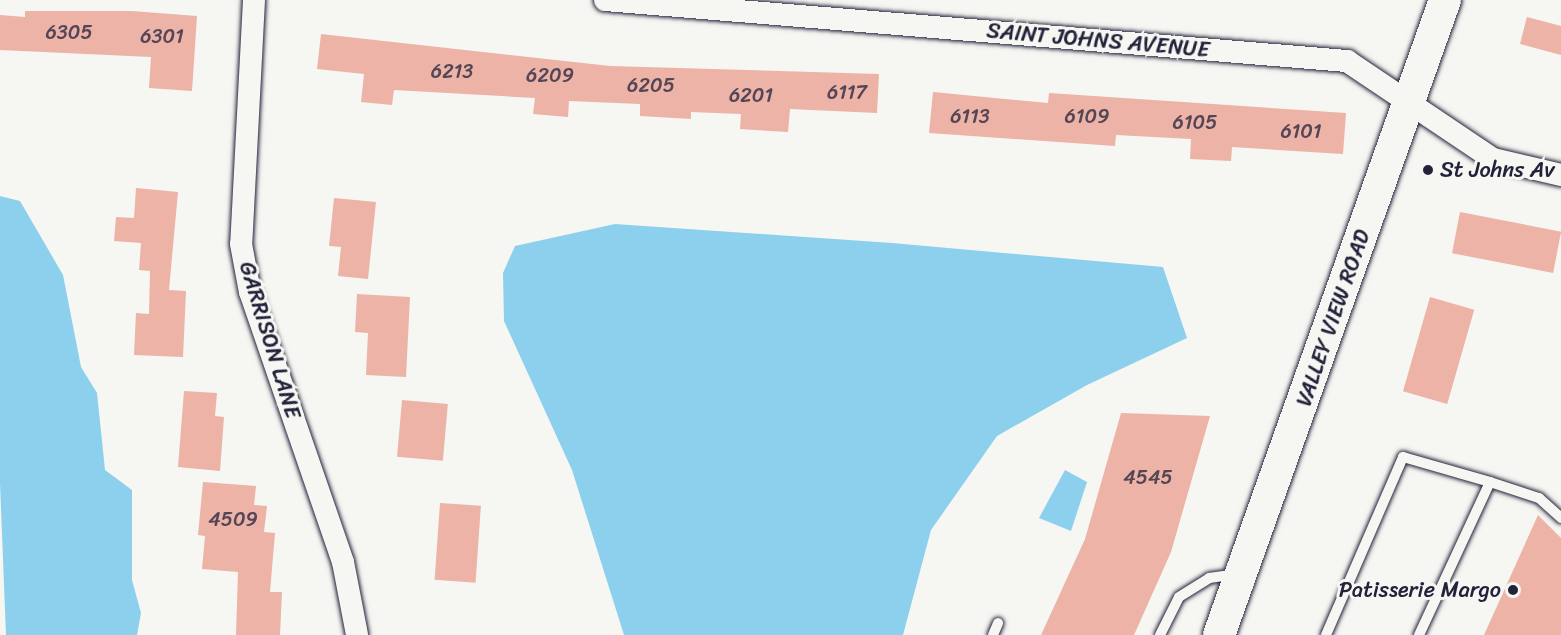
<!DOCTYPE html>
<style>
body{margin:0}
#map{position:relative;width:1561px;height:635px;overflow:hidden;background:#f6f6f2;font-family:Sriracha,sans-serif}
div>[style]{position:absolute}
.water>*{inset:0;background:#8cd0ee}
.building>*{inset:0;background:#ecb3a6;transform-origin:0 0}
.roads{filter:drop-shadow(0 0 2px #22223b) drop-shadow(0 0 2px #22223b)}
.lane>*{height:10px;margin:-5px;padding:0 5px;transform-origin:5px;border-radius:5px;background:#f6f6f2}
.street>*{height:22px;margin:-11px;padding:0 11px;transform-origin:11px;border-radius:11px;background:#f6f6f2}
.secondary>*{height:32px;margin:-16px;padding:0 16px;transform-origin:16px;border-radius:16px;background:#f6f6f2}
.dots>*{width:16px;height:16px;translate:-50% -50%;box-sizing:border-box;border:3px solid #f6f6f2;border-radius:50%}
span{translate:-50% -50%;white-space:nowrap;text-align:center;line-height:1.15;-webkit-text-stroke:6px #f6f6f2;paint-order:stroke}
.number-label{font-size:20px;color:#544656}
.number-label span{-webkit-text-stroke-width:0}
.street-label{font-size:22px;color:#22223b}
.poi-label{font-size:22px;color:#22223b}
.left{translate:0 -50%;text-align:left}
.right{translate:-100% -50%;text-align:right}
</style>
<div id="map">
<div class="water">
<div style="clip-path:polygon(0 196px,20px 201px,63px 275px,81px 367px,97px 393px,105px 470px,132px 490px,132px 580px,141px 613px,137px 635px,6px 635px,0 483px)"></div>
<div style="clip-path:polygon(615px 224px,892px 243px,1163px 267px,1187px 338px,1087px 385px,997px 436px,931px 530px,903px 635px,624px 635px,572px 470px,504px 321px,503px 273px,515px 246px)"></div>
<div style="clip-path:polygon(1065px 470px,1087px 482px,1071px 531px,1039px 518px)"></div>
</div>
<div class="building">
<div style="clip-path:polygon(25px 11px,131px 11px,197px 16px,192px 91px,149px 88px,151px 57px,0 50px,0 15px,25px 17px)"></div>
<div style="clip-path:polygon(1527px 17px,1561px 26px,1561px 55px,1520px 44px)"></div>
<div style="clip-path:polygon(321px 34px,610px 66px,879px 74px,877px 113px,790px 109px,788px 132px,740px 129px,741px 114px,691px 112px,691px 119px,640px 116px,640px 104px,569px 101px,568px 117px,533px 114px,535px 98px,394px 90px,392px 105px,361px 102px,364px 74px,317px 69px)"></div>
<div style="clip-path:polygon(933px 92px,1048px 103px,1049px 93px,1346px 113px,1343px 154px,1232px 147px,1231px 161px,1190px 159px,1191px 139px,1116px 135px,1115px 146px,929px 133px)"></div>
<div style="clip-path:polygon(136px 188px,178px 192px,169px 290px,186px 291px,183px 357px,134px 355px,136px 313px,149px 314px,150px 271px,139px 270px,141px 243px,114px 241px,116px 217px,134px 218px)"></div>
<div style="clip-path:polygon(334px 198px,376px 202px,368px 279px,338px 276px,341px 247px,329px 246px)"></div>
<div style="left:1460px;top:212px;width:103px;height:42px;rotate:11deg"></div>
<div style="clip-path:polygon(357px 294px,410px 297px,406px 377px,366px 375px,368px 333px,355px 332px)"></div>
<div style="left:1430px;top:297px;width:46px;height:98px;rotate:16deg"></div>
<div style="clip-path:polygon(184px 391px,217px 393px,215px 416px,224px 417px,220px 471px,178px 467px)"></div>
<div style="left:402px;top:400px;width:46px;height:57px;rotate:5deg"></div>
<div style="clip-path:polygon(1121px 413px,1210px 416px,1171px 552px,1134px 635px,1041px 635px,1085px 539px)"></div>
<div style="clip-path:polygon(203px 482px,256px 486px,254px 505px,267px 506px,264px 532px,275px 533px,270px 592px,282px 592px,280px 635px,236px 635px,238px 572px,202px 569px,205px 536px,198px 535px)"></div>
<div style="left:440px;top:503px;width:41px;height:77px;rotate:4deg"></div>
<div style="clip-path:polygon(1538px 515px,1561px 538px,1561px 635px,1484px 635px)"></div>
</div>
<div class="roads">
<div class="lane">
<div style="left:1490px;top:482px;width:52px;rotate:18.1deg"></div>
<div style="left:1539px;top:498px;width:30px;rotate:42deg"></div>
<div style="left:993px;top:635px;width:13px;rotate:-67deg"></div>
<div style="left:1160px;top:635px;width:42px;rotate:-63.4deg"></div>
<div style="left:1179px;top:597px;width:36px;rotate:-32deg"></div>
<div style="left:1209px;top:578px;width:29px;rotate:-8deg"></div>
<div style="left:1326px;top:635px;width:194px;rotate:-66.6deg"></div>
<div style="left:1403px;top:457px;width:91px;rotate:16deg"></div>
<div style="left:1490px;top:482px;width:169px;rotate:114.9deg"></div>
</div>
<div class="street">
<div style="left:254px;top:0;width:244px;rotate:93deg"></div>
<div style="left:241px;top:244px;width:49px;rotate:79.4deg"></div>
<div style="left:250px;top:292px;width:286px;rotate:71deg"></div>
<div style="left:343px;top:562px;width:74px;rotate:79.1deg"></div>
<div style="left:605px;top:0;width:745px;rotate:4.7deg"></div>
<div style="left:1347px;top:61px;width:176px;rotate:33.9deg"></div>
<div style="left:1493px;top:159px;width:70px;rotate:13.2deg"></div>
</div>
<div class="secondary">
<div style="left:1219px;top:635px;width:674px;rotate:-70.41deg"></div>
</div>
</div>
<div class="dots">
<div style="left:1428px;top:170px;background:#22223b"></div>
<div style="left:1513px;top:590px;background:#22223b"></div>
</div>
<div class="number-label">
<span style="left:69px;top:32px">6305</span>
<span style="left:162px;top:36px">6301</span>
<span style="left:452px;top:71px">6213</span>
<span style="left:550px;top:75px">6209</span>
<span style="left:651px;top:85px">6205</span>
<span style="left:847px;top:92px">6117</span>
<span style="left:751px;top:95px">6201</span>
<span style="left:970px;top:116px">6113</span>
<span style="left:1087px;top:116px">6109</span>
<span style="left:1195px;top:122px">6105</span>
<span style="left:1301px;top:131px">6101</span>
<span style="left:1148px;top:477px">4545</span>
<span style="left:233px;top:519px">4509</span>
</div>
<div class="street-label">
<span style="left:1098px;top:40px;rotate:5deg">SAINT JOHNS AVENUE</span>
<span style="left:1333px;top:318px;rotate:-71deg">VALLEY VIEW ROAD</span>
<span style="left:270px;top:340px;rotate:73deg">GARRISON LANE</span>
</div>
<div class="poi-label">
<span class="left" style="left:1440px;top:170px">St Johns Av</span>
<span class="right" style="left:1501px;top:590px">Patisserie Margo</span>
</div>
</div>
